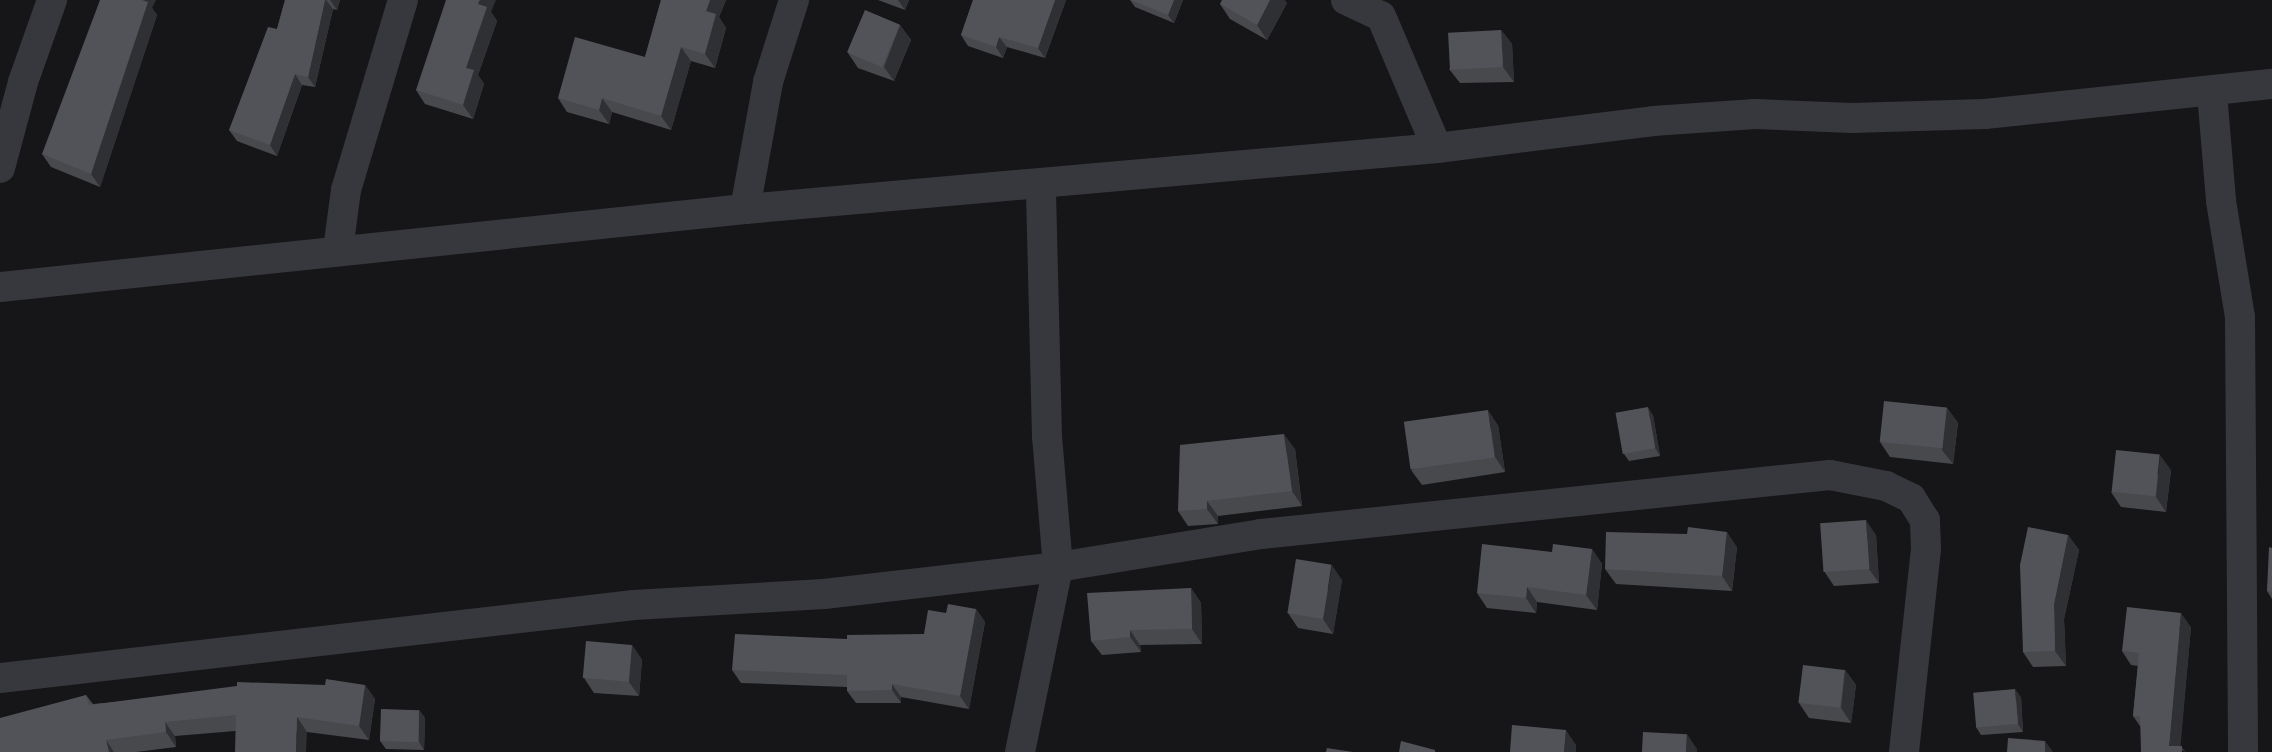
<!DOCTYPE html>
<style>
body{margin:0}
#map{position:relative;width:2272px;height:752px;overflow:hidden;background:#161618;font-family:"Fira Sans",sans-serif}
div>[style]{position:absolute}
.minor>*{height:30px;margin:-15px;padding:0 15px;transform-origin:15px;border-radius:15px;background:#37383d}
.wall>*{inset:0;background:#47494d}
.shaded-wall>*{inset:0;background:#2f3033}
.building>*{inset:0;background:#525359;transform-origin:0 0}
span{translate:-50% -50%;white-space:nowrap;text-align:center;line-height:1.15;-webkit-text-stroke:5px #111113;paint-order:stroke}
</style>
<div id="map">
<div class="minor">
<div style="left:1346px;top:0;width:38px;rotate:25deg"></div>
<div style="left:1381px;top:16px;width:143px;rotate:67deg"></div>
<div style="left:2212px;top:93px;width:108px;rotate:85.2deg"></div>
<div style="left:2221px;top:201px;width:118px;rotate:80.7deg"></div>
<div style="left:2240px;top:317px;width:435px;rotate:89.6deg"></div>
<div style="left:0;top:168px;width:89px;rotate:-75deg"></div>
<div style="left:23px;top:82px;width:87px;rotate:-70.5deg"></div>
<div style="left:745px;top:209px;width:129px;rotate:-79.7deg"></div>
<div style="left:768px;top:82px;width:86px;rotate:-72.4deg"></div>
<div style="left:338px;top:250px;width:61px;rotate:-82.4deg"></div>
<div style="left:346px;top:190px;width:198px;rotate:-73.3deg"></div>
<div style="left:0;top:287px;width:749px;rotate:-5.98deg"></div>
<div style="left:745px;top:209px;width:695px;rotate:-5.04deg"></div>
<div style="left:1437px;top:148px;width:218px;rotate:-7.1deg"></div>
<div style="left:1653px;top:121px;width:102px;rotate:-3.9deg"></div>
<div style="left:1755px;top:114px;width:97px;rotate:2.4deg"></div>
<div style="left:1852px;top:118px;width:133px;rotate:-1.7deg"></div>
<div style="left:1985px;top:114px;width:289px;rotate:-6deg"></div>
<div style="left:0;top:678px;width:638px;rotate:-6.57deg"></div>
<div style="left:634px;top:605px;width:190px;rotate:-3.3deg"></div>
<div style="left:824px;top:594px;width:236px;rotate:-6.6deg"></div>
<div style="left:1058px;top:567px;width:206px;rotate:-9.2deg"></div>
<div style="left:1261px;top:534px;width:572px;rotate:-5.92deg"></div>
<div style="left:1830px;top:475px;width:57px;rotate:11.1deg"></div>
<div style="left:1886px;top:486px;width:28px;rotate:26deg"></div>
<div style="left:1911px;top:498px;width:26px;rotate:58deg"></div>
<div style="left:1925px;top:520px;width:29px;rotate:88deg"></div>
<div style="left:1926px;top:549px;width:204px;rotate:96.2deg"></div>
<div style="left:1020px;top:752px;width:189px;rotate:-78.4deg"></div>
<div style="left:1058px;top:567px;width:130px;rotate:-94.8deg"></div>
<div style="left:1047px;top:437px;width:251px;rotate:-91.4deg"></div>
</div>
<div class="wall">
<div style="clip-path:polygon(285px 0,340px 0,337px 10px,333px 9px,315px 87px,302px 85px,277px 156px,237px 141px,229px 130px,277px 29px)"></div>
<div style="clip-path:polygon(661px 0,726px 0,719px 17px,726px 28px,715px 68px,691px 61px,671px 130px,612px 112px,609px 124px,567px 112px,558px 98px,645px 57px)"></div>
<div style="clip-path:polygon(878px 0,909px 0,905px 10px)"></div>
<div style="clip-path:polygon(973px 0,1066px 0,1045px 58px,1007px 47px,1003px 58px,968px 46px,961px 35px)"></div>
<div style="clip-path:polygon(1130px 0,1183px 0,1174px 23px,1135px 7px)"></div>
<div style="clip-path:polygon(1287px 3px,1267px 40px,1230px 19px,1220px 4px)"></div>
<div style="clip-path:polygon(152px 8px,157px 15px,100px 187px,51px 167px,42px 154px)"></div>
<div style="clip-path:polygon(491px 12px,497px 21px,478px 75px,484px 84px,473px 119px,425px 104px,416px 90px)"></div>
<div style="clip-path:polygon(900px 25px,911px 40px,894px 81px,858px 68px,848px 53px)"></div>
<div style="clip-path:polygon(1501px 30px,1512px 44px,1514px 82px,1460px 83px,1449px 69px)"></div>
<div style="clip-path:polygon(1947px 408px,1958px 423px,1953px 464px,1890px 457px,1880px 442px)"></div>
<div style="clip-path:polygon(1653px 415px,1660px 456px,1629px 461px,1624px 454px)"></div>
<div style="clip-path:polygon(1498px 425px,1505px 472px,1422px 485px,1411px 470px)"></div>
<div style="clip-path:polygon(1295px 449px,1302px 506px,1218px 516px,1218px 524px,1188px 526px,1178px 511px)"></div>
<div style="clip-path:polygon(2171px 470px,2166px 512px,2121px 507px,2111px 492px)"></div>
<div style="clip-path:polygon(1876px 535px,1879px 583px,1834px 586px,1824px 571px)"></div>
<div style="clip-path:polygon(2068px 535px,2079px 550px,2064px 619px,2066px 666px,2033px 667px,2023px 652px)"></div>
<div style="clip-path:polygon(1737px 547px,1732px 591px,1616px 584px,1605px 569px)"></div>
<div style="clip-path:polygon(2272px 548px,2272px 599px,2267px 591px)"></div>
<div style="clip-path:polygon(1592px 549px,1602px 564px,1597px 610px,1537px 602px,1536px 613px,1487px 608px,1477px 593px,1552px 552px)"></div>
<div style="clip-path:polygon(1342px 580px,1333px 634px,1298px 628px,1288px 613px)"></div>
<div style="clip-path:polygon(1191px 588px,1201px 603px,1202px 644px,1140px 645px,1141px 652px,1102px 655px,1091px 641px)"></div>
<div style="clip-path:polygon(976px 609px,985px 622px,969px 709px,901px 697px,901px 703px,856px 703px,847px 691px,847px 687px,741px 683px,732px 670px,847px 639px,924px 634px,946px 613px)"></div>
<div style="clip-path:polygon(2191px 627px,2180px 746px,2186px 752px,2140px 726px,2133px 716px,2138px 666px,2131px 665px,2122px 651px)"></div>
<div style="clip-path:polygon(632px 645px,642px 660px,639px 696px,594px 693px,584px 678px)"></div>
<div style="clip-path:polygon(1845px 670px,1856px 685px,1851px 723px,1809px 718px,1799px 703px)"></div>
<div style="clip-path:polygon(325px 685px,365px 685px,375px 699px,369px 740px,307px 732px,235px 731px,175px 736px,176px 747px,136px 752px,0 752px,86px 695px,93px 704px)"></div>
<div style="clip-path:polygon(2021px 697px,2023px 732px,1981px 735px,1976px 727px)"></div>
<div style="clip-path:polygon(419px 710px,425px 718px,424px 750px,386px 749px,380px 741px)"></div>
</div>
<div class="shaded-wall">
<div style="clip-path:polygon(142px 0,156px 0,152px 8px,157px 15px,100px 187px,91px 174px)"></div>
<div style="clip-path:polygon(325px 0,326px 0,333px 9px,315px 87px,308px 77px)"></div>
<div style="clip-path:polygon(330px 0,340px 0,337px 10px)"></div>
<div style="clip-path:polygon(480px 0,496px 0,491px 12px,497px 21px,478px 75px,484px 84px,473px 119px,463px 105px,466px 68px,478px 4px)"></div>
<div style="clip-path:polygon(710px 0,726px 0,719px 17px,726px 28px,715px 68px,705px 54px,706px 11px)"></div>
<div style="clip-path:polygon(898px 0,909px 0,905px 10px)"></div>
<div style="clip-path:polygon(1055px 0,1066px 0,1045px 58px,1038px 48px)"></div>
<div style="clip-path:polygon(1174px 0,1183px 0,1174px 23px,1168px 15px)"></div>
<div style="clip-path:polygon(1270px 0,1285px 0,1287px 3px,1267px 40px,1257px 25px)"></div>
<div style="clip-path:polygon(900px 25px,911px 40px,894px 81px,884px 67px)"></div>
<div style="clip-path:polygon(1501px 30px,1512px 44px,1514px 82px,1503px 67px)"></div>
<div style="clip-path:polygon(999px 37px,1007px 47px,1003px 58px,996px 47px)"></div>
<div style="clip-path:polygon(681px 47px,691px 61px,671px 130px,661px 116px)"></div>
<div style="clip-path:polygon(295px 74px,302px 85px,277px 156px,270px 145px)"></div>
<div style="clip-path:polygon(602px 98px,612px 112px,609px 124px,599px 110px)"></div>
<div style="clip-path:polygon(1648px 407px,1653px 415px,1660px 456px,1655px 448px)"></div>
<div style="clip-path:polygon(1947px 408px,1958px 423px,1953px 464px,1942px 450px)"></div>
<div style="clip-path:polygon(1488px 410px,1498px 425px,1505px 472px,1495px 457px)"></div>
<div style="clip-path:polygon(1284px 434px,1295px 449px,1302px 506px,1292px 491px)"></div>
<div style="clip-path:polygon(2160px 455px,2171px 470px,2166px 512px,2156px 497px)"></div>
<div style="clip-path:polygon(1207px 501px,1218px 516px,1218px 524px,1207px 509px)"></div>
<div style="clip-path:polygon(1866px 520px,1876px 535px,1879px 583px,1869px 569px)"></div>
<div style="clip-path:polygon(1727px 532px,1737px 547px,1732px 591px,1722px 576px)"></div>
<div style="clip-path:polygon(2068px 535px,2079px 550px,2064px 619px,2066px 666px,2055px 651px,2054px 604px)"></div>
<div style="clip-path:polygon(1592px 549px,1602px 564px,1597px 610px,1586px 595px)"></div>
<div style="clip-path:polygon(1332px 565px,1342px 580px,1333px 634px,1323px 619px)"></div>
<div style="clip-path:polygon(1527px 587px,1537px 602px,1536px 613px,1526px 598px)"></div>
<div style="clip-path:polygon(1191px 588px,1201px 603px,1202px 644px,1192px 629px)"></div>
<div style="clip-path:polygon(976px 609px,985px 622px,969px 709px,960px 696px)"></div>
<div style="clip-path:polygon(2181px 613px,2191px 627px,2180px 752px,2169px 746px)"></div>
<div style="clip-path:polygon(1130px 630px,1140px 645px,1141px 652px,1130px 637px)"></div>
<div style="clip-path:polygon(632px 645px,642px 660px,639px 696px,629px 682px)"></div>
<div style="clip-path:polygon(1845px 670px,1856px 685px,1851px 723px,1841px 708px)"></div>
<div style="clip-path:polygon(892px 684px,901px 697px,901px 703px,892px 690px)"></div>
<div style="clip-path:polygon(365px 685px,375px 699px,369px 740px,359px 726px)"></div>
<div style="clip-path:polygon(2015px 689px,2021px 697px,2023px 732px,2018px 724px)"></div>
<div style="clip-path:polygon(419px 710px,425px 718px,424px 750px,419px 742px)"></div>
<div style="clip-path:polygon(297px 717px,307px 732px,306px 752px,296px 752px)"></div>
<div style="clip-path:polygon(165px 722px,175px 736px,176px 747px,166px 732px)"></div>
<div style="clip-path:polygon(1566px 730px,1576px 745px,1576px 752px,1564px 752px)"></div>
<div style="clip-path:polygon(1687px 734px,1697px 749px,1697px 752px,1686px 752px)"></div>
<div style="clip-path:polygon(106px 740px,114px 752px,109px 752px)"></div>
<div style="clip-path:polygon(2045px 741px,2053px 752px,2045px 752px)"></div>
</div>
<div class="building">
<div style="clip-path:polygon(100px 0,142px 0,148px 2px,91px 174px,42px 154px)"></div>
<div style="clip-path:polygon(285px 0,325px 0,308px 77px,295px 74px,270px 145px,229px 130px,268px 27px,277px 29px)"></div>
<div style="clip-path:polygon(446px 0,480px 0,478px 4px,487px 7px,466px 68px,474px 70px,463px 105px,416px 90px)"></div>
<div style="clip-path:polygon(661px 0,710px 0,706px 11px,716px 14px,705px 54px,681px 47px,661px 116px,602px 98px,599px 110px,558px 98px,575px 37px,645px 57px)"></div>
<div style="clip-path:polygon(973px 0,1055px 0,1038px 48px,999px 37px,996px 47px,961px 35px)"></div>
<div style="clip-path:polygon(1131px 0,1174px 0,1168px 15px)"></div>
<div style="clip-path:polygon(1222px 0,1270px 0,1257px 25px,1220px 4px)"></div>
<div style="left:865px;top:10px;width:38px;height:46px;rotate:23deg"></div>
<div style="left:1501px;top:30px;width:37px;height:53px;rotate:87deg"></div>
<div style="left:1884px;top:401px;width:63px;height:41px;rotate:6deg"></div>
<div style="left:1648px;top:407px;width:42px;height:33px;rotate:80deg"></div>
<div style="left:1488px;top:410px;width:48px;height:85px;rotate:82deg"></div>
<div style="clip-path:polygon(1284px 434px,1292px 491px,1207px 501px,1207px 509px,1178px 511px,1180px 445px)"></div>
<div style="left:2116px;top:450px;width:44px;height:42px;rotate:6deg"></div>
<div style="left:1866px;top:520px;width:49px;height:46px;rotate:86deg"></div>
<div style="clip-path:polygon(1688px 527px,1727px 532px,1722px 576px,1605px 569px,1606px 532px,1687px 534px)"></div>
<div style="clip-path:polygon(2028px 527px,2068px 535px,2054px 604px,2055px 651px,2023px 652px,2020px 565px)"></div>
<div style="clip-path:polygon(1482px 544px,1552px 552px,1553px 544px,1592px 549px,1586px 595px,1527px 587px,1526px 598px,1477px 593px)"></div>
<div style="clip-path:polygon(2269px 547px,2272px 548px,2272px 592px,2267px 591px)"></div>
<div style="left:1296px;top:559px;width:36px;height:55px;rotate:9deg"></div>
<div style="clip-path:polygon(1191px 588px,1192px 629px,1130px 630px,1130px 637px,1091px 641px,1087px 593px)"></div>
<div style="clip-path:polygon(948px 604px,976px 609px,960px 696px,892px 684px,892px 690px,847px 691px,847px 675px,732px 670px,735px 634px,847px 639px,847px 635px,924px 634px,928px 610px,946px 613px)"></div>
<div style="clip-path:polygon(2127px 607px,2181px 613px,2169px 746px,2182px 746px,2182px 752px,2141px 752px,2140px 716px,2133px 716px,2139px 653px,2122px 651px)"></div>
<div style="left:586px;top:641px;width:46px;height:37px;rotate:5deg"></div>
<div style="left:1803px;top:665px;width:42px;height:38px;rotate:7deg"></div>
<div style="clip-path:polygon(326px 679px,365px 685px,359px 726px,297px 717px,296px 752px,235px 752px,236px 715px,165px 722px,166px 732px,106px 740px,109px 752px,0 752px,0 718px,86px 695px,89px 705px,237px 686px,237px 682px,325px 685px)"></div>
<div style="left:2015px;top:689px;width:35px;height:42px;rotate:85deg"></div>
<div style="left:381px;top:709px;width:38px;height:32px;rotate:2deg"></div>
<div style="clip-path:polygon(1512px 725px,1566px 730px,1564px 752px,1510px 752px)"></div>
<div style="left:1643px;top:732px;width:44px;height:20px;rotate:3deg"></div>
<div style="clip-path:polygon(2008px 738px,2045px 741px,2045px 752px,2007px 752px)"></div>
<div style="clip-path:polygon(1401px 741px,1435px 750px,1435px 752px,1399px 752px)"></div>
<div style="clip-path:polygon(1327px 748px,1353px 752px,1326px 752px)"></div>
</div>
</div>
